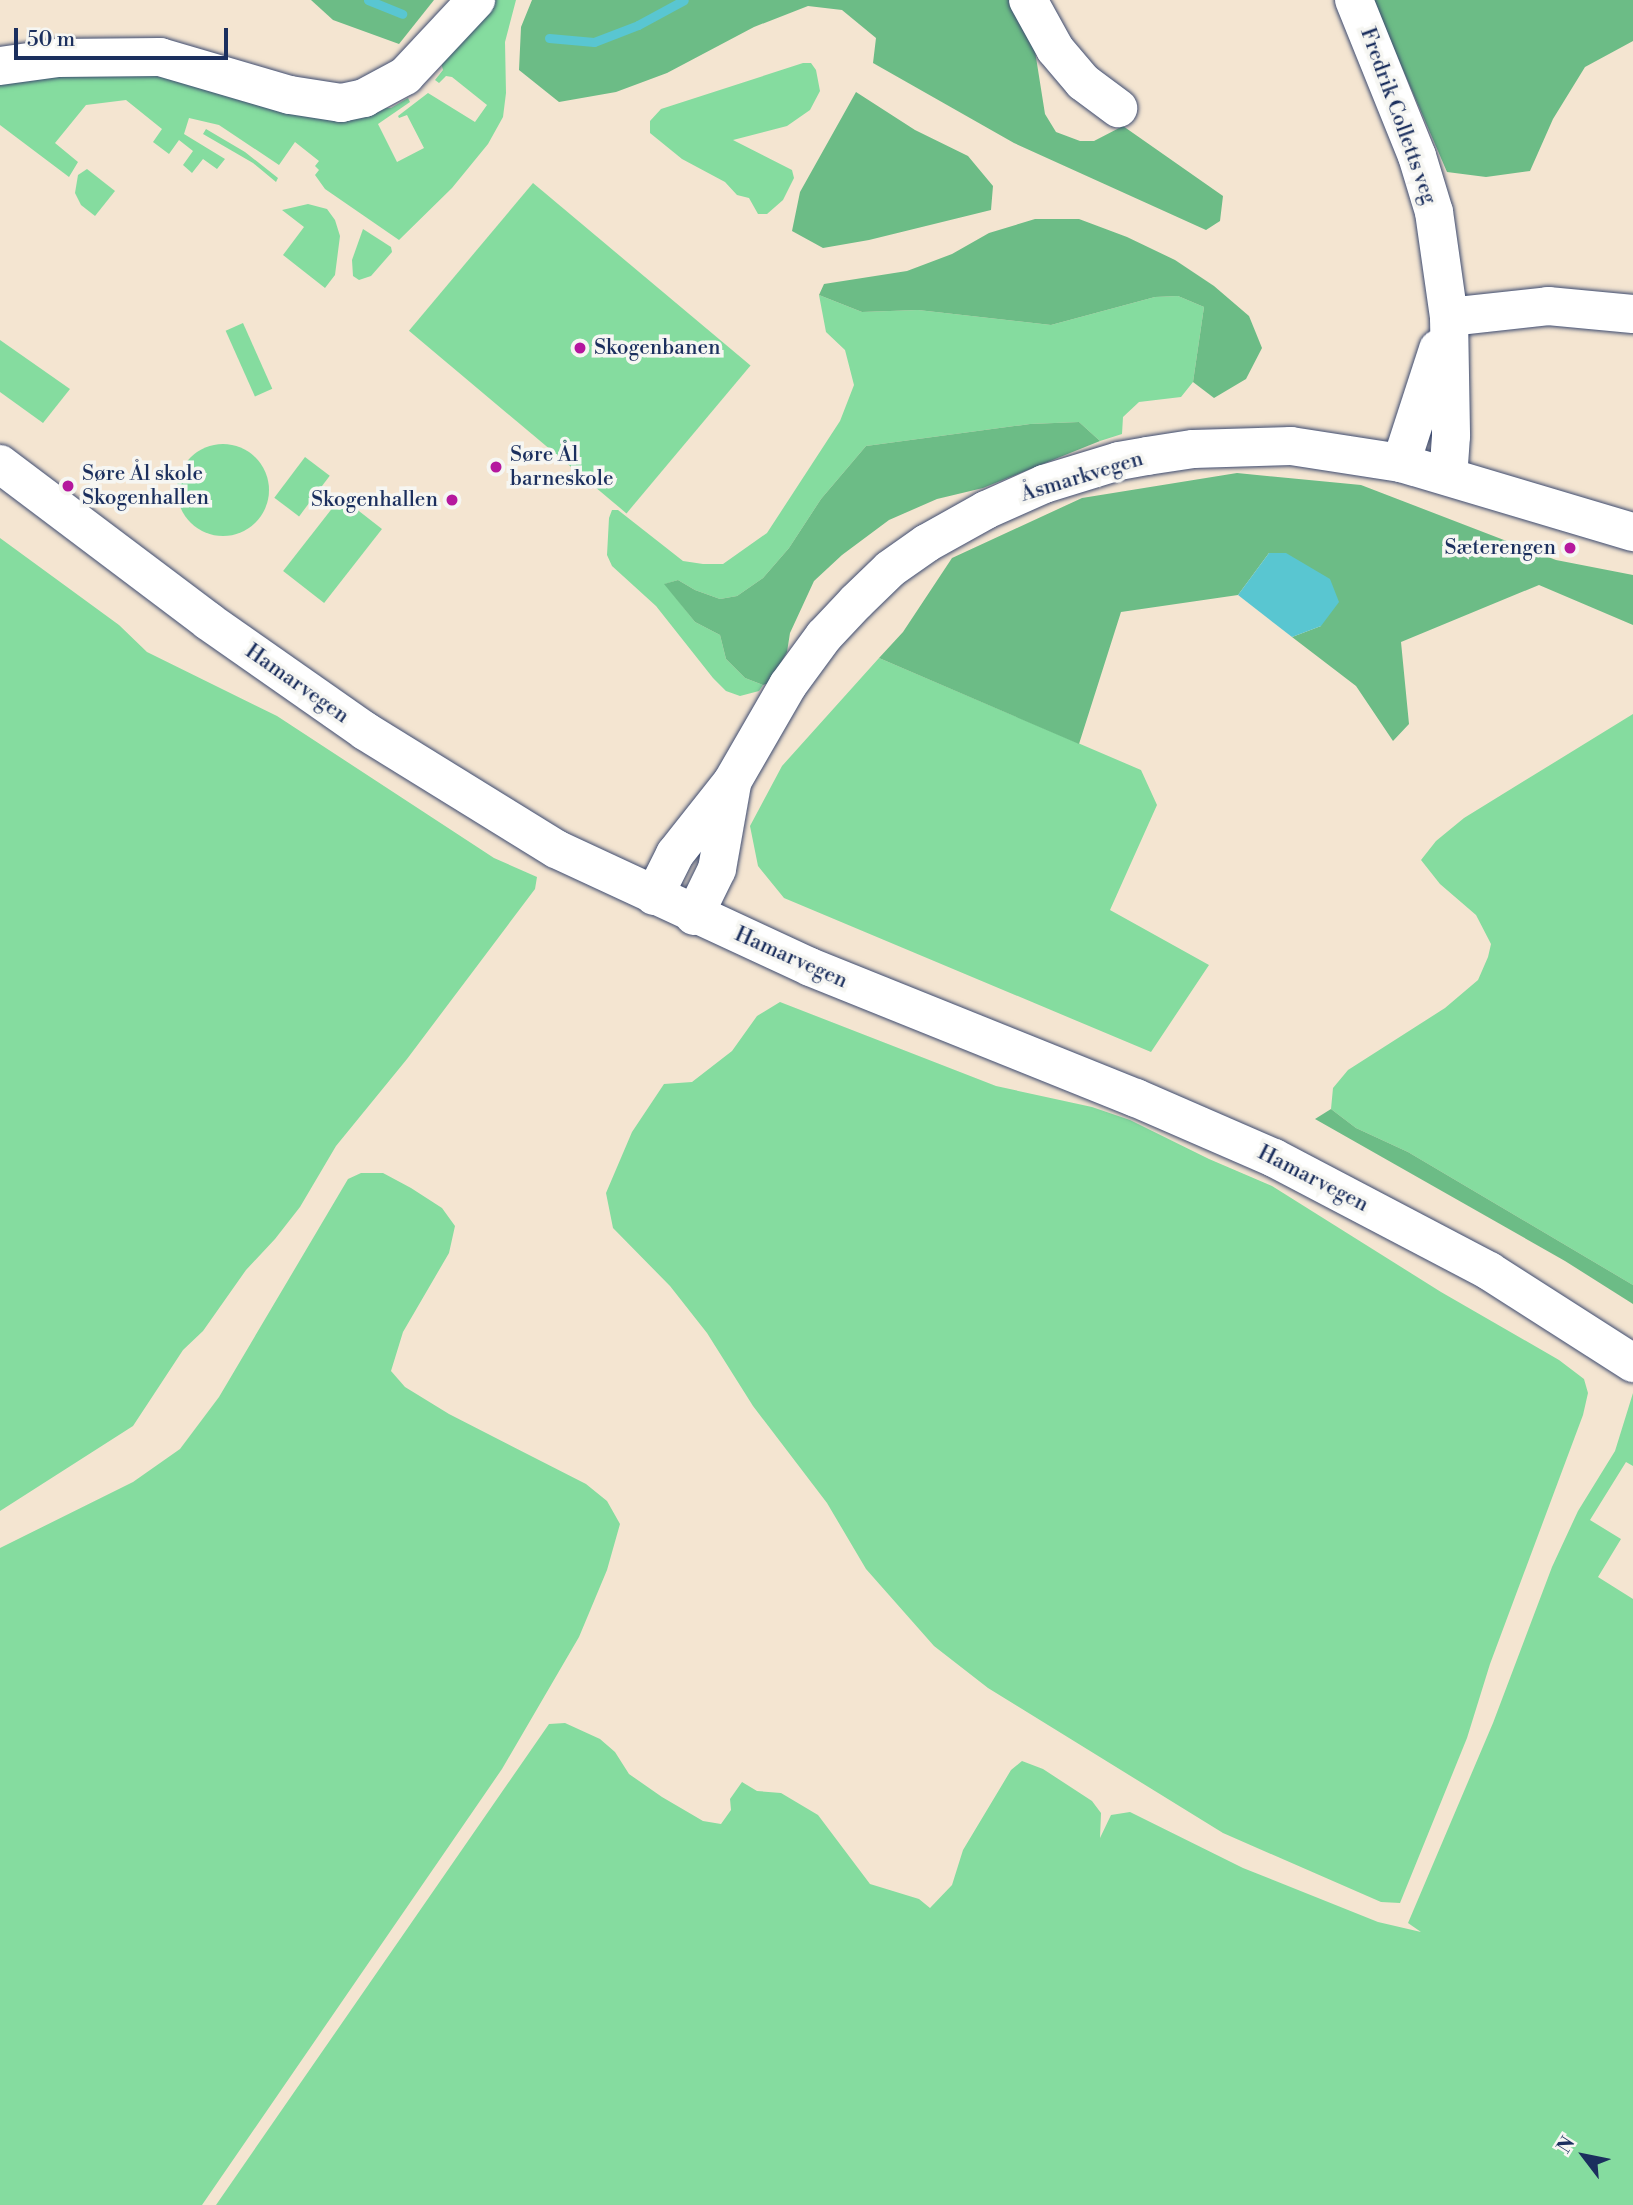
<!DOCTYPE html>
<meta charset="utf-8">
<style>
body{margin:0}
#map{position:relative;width:1633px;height:2205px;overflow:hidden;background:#f4e5d1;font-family:"Libre Bodoni",serif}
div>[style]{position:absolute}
.green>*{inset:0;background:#85dc9f;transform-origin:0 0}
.round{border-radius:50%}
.forest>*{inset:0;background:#6cbc86}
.water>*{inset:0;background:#59c6d1}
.stream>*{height:9px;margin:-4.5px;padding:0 4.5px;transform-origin:4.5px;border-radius:4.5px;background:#59c6d1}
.roads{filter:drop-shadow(0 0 2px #3c4a6f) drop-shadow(0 0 2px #3c4a6f)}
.minor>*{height:38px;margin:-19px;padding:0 19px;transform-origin:19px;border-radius:19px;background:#fff}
.major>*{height:38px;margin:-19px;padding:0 19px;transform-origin:19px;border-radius:19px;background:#fff}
.dots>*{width:19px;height:19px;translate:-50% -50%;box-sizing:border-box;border:4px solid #f6f6f2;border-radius:50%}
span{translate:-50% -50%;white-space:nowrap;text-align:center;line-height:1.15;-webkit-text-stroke:7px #f6f6f2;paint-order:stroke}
.street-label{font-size:21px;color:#1b2f5e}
.poi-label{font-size:21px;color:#1b2f5e}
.left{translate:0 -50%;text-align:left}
.right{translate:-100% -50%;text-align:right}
.north{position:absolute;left:1549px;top:2121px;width:70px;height:70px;-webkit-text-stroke:5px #f6f6f2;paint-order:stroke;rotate:302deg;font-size:19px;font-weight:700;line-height:28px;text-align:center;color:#1b2f5e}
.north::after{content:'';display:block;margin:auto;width:24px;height:32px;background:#1b2f5e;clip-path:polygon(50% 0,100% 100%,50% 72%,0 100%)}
.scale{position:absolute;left:14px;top:28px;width:214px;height:32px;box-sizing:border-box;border:4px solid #1b2f5e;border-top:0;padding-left:9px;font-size:21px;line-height:24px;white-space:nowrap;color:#1b2f5e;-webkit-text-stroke:5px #f6f6f2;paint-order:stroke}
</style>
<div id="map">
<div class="green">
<div style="clip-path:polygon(490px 0,516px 0,505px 42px,506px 93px,503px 117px,488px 144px,452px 188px,399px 240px,325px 189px,315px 175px,319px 170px,315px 166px,319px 161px,295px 142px,279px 165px,219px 125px,189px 118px,184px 134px,225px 159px,217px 169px,203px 159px,192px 173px,183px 165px,193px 151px,179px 140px,169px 154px,153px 142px,162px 129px,126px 100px,86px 105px,55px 143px,78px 162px,69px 177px,0 125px,0 80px,93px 67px,378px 108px,391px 108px,408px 98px,410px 102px,378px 124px,397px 162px,424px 148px,407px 115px,399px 118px,398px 116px,428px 93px,475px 122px,487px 105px,452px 77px,446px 76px,439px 83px,435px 80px,443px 70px,440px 59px)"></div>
<div style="clip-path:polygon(803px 63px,811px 63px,816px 70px,820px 91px,810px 110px,787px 126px,733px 140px,792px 170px,794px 178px,783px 200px,767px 214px,758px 214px,749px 198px,737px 195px,725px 182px,682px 159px,650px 133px,650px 121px,661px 109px)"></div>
<div style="clip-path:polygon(206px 129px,245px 152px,278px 178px,276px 182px,253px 163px,203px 134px)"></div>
<div style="clip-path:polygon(87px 169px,115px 191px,95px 216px,81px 205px,75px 193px,78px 175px)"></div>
<div style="left:533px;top:183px;width:284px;height:193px;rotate:40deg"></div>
<div style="clip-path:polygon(308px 204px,327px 209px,335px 220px,340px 236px,335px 275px,325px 288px,283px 255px,304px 227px,282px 210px)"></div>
<div style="clip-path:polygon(363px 229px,391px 247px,392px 252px,371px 276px,359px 280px,353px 276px,352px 260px)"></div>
<div style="clip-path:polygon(819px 295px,862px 312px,918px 310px,1051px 325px,1155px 297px,1178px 296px,1204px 307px,1193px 382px,1181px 397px,1139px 402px,1123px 417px,1122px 434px,1100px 441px,1079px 422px,1030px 424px,866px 446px,821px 499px,789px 548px,763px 578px,737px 596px,720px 599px,695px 590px,678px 580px,665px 584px,695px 622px,720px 635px,726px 659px,745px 678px,763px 685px,759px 691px,740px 696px,726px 691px,713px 678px,656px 606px,612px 566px,607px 555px,609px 518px,612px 510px,618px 510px,683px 561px,703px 564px,723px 564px,767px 533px,840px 421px,854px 385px,845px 350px,826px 332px)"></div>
<div style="left:243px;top:323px;width:72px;height:19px;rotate:66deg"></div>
<div style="clip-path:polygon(0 340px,70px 389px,43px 423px,0 392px)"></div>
<div class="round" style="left:177px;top:444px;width:92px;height:92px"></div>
<div style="left:305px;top:457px;width:31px;height:51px;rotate:37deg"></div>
<div style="left:341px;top:497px;width:52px;height:94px;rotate:38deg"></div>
<div style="clip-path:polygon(0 538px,119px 625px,147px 652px,277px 716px,494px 858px,537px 877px,535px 889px,407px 1059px,336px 1146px,300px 1207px,275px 1239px,246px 1270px,203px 1331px,183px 1350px,133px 1426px,0 1511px)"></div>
<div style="clip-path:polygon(879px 658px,1141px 770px,1157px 805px,1110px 910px,1209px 965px,1151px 1052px,784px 898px,758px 866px,750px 826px,782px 766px)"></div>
<div style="clip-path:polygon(1633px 714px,1633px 1285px,1408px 1152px,1356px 1128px,1331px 1109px,1333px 1088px,1348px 1070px,1445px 1008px,1478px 980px,1488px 957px,1491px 944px,1476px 915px,1440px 884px,1421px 860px,1436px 841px,1464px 818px)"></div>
<div style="clip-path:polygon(780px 1002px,996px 1086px,1092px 1107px,1130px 1120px,1209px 1159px,1272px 1186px,1441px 1292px,1559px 1360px,1584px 1379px,1588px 1393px,1583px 1415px,1490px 1664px,1467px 1738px,1400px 1903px,1381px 1902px,1223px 1833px,988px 1688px,934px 1646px,866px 1569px,827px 1503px,753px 1406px,707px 1333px,670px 1286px,613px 1228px,606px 1193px,632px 1132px,664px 1084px,692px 1082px,732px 1051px,757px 1016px)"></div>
<div style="clip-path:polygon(361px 1173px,383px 1173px,411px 1188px,442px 1208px,455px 1226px,449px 1253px,403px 1332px,391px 1371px,405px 1387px,449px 1414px,586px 1484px,607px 1501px,620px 1524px,607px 1570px,579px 1637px,502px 1769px,202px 2205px,0 2205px,0 1548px,133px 1482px,180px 1449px,219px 1397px,348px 1179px)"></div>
<div style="clip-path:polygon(1633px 1393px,1633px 1466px,1626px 1462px,1590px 1520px,1621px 1539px,1598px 1577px,1633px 1599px,1633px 2205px,216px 2205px,549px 1724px,565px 1723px,600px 1739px,615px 1752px,629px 1774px,662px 1797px,703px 1821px,721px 1824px,731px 1810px,730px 1799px,742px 1782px,757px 1791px,781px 1793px,818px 1815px,870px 1884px,919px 1899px,930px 1908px,952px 1885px,963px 1850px,1011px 1770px,1022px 1761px,1043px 1769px,1092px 1801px,1101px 1813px,1100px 1838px,1111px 1815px,1130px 1812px,1243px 1868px,1378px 1922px,1421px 1932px,1408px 1923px,1493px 1723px,1552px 1567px,1578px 1511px,1615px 1451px)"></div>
</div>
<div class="forest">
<div style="clip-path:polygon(311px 0,434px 0,399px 44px,333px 20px)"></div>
<div style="clip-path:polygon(532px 0,1012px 0,1035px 51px,1045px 114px,1056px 132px,1080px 141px,1094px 141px,1123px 126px,1223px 196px,1220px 221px,1206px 230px,1014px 143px,873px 63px,876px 38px,842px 10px,808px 6px,754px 27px,667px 73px,616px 92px,559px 102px,519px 70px,521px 27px)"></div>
<div style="clip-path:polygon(1373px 0,1633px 0,1633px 41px,1585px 67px,1553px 119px,1530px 171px,1486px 177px,1447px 172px)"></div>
<div style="clip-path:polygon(856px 92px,915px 130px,968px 156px,993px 186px,991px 210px,869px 240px,823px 248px,792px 231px,800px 192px)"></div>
<div style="clip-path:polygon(1035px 219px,1079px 219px,1127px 237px,1175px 260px,1214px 286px,1249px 316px,1262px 348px,1246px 379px,1214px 398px,1193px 382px,1204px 307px,1178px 296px,1155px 297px,1051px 325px,918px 310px,862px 312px,819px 295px,824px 284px,907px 271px,952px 254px,989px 233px)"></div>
<div style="clip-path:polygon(1079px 422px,1100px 441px,983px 488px,937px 499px,889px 520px,842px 555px,814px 581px,790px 633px,787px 652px,769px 683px,763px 685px,745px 678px,726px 659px,720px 635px,695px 622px,664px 584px,678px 580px,695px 590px,720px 599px,737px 596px,763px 578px,789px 548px,821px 499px,866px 446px,1030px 424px)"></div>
<div style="clip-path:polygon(1237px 473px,1361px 485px,1556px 560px,1633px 575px,1633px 625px,1539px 585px,1401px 642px,1409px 724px,1393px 741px,1356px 686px,1292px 637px,1321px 626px,1269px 553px,1238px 595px,1121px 612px,1079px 744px,879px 658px,903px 632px,952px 558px,1082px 498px)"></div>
<div style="clip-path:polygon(1331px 1109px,1356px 1128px,1408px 1152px,1633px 1285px,1633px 1304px,1565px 1261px,1315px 1119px)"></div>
</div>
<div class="water">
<div style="clip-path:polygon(1269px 553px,1286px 553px,1330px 579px,1339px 602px,1321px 626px,1292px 637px,1238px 595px)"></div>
</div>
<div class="stream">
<div style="left:368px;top:0;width:37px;rotate:22deg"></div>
<div style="left:549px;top:38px;width:45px;rotate:5.1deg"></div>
<div style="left:594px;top:42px;width:47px;rotate:-21.1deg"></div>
<div style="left:638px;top:25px;width:52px;rotate:-28.5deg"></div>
</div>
<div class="roads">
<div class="minor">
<div style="left:1028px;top:0;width:56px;rotate:61.1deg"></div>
<div style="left:1055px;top:49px;width:43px;rotate:49.7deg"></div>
<div style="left:1083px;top:82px;width:44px;rotate:36.6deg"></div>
<div style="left:1354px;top:0;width:168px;rotate:68deg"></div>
<div style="left:1417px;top:156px;width:59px;rotate:73.1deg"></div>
<div style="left:1434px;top:212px;width:106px;rotate:81.9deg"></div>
<div style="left:1449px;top:317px;width:119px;rotate:89deg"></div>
<div style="left:1451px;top:436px;width:39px;rotate:94deg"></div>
<div style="left:0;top:66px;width:59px;rotate:-7.9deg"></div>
<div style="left:58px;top:58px;width:102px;rotate:-0.6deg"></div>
<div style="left:160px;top:57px;width:135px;rotate:16.3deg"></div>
<div style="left:290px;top:95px;width:52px;rotate:8.9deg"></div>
<div style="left:341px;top:103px;width:24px;rotate:-12deg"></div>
<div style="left:364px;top:98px;width:47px;rotate:-28.2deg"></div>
<div style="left:405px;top:76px;width:104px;rotate:-46.9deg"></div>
<div style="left:1449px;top:317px;width:100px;rotate:-6.3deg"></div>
<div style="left:1548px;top:306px;width:85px;rotate:5.4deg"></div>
<div style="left:1401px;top:463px;width:120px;rotate:-72deg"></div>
</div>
<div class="major">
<div style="left:0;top:464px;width:261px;rotate:37deg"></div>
<div style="left:208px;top:621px;width:192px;rotate:35deg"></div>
<div style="left:365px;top:731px;width:225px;rotate:31.7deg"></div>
<div style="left:556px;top:849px;width:280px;rotate:24.9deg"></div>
<div style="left:810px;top:967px;width:351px;rotate:21.9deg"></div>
<div style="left:1136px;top:1098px;width:150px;rotate:23.5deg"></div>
<div style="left:1274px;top:1158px;width:243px;rotate:27.7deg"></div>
<div style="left:1489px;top:1271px;width:171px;rotate:32.6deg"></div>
<div style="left:654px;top:896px;width:47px;rotate:-63.4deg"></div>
<div style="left:675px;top:854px;width:92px;rotate:-51.6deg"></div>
<div style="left:732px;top:782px;width:112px;rotate:-60deg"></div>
<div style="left:788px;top:685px;width:61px;rotate:-53.7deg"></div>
<div style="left:824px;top:636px;width:47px;rotate:-46.7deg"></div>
<div style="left:856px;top:602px;width:47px;rotate:-44.1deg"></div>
<div style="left:890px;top:569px;width:45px;rotate:-35.1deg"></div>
<div style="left:927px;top:543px;width:68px;rotate:-29.2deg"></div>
<div style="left:986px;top:510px;width:64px;rotate:-24.1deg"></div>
<div style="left:1044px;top:484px;width:78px;rotate:-17deg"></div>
<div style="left:1119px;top:461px;width:28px;rotate:-10deg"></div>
<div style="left:1147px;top:456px;width:47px;rotate:-8.7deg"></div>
<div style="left:1193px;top:449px;width:98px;rotate:-1.8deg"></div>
<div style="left:1291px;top:446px;width:111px;rotate:8.8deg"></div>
<div style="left:1401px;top:463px;width:242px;rotate:16.6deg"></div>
<div style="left:694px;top:916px;width:52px;rotate:-63.9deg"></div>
<div style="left:717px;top:869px;width:86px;rotate:-80deg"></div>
</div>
</div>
<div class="dots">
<div style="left:580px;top:348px;background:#b5179e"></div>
<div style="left:496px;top:467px;background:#b5179e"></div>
<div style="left:68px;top:486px;background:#b5179e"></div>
<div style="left:452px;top:500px;background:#b5179e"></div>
<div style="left:1570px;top:548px;background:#b5179e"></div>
</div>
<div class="street-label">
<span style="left:1398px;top:116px;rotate:70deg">Fredrik Colletts veg</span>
<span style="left:1082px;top:477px;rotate:-17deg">Åsmarkvegen</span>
<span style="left:297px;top:684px;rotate:35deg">Hamarvegen</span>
<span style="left:791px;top:958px;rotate:24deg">Hamarvegen</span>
<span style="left:1313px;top:1179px;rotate:27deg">Hamarvegen</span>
</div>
<div class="poi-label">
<span class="left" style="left:594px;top:348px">Skogenbanen</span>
<span class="left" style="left:510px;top:467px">Søre Ål<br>barneskole</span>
<span class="left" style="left:82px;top:486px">Søre Ål skole<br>Skogenhallen</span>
<span class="right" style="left:438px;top:500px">Skogenhallen</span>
<span class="right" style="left:1556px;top:548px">Sæterengen</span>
</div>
<div class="north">N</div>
<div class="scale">50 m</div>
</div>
